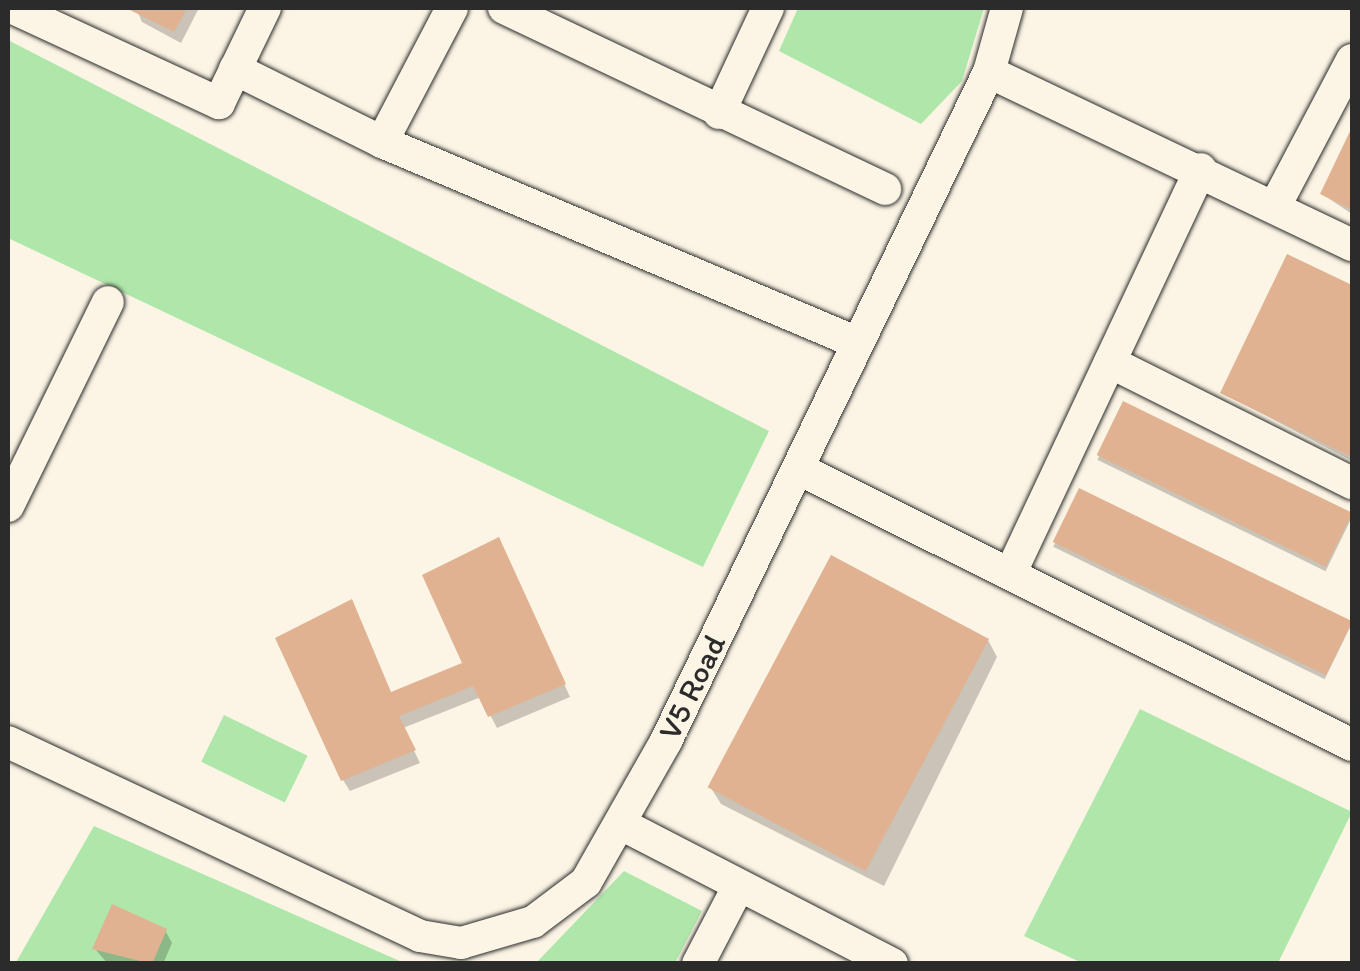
<!DOCTYPE html>
<style>
body{margin:0}
#map{position:relative;width:1360px;height:971px;overflow:hidden;background:#fcf5e5;font-family:Itim,sans-serif}
div>[style]{position:absolute}
.green>*{inset:0;background:#afe7aa;transform-origin:0 0}
.shadow>*{inset:0;background:#0003;transform-origin:0 0}
.building>*{inset:0;background:#e0b291;transform-origin:0 0}
.roads{filter:drop-shadow(0 0 2px #2b2b2b) drop-shadow(0 0 2px #2b2b2b)}
.minor>*{height:32px;margin:-16px;padding:0 16px;transform-origin:16px;border-radius:16px;background:#fcf5e5}
span{translate:-50% -50%;white-space:nowrap;text-align:center;line-height:1.15;-webkit-text-stroke:8px #fcf5e5;paint-order:stroke}
.street-label{font-size:32px;color:#2b2b2b}
.frame{position:absolute;inset:0;border:10px solid #2b2b2b;pointer-events:none}
</style>
<div id="map">
<div class="green">
<div style="clip-path:polygon(798px 8px,984px 8px,962px 81px,921px 124px,779px 51px)"></div>
<div style="clip-path:polygon(8px 40px,769px 431px,703px 567px,8px 238px)"></div>
<div style="clip-path:polygon(1140px 709px,1352px 812px,1278px 963px,1082px 963px,1024px 936px)"></div>
<div style="left:224px;top:715px;width:93px;height:52px;rotate:26deg"></div>
<div style="clip-path:polygon(94px 826px,402px 962px,410px 963px,15px 964px)"></div>
<div style="clip-path:polygon(624px 871px,702px 911px,675px 963px,536px 963px)"></div>
</div>
<div class="shadow">
<div style="clip-path:polygon(136px 8px,199px 8px,181px 43px,142px 22px)"></div>
<div style="clip-path:polygon(1344px 151px,1352px 156px,1352px 214px,1322px 194px)"></div>
<div style="clip-path:polygon(1288px 257px,1352px 288px,1352px 461px,1223px 393px)"></div>
<div style="left:1124px;top:405px;width:254px;height:61px;rotate:26deg"></div>
<div style="left:1080px;top:492px;width:302px;height:61px;rotate:26deg"></div>
<div style="clip-path:polygon(505px 552px,570px 697px,497px 728px,481px 697px,403px 728px,420px 763px,350px 791px,343px 780px,392px 695px,465px 664px)"></div>
<div style="clip-path:polygon(988px 640px,997px 657px,884px 886px,721px 804px,711px 788px)"></div>
<div style="clip-path:polygon(165px 930px,172px 943px,163px 964px,108px 964px,95px 949px)"></div>
</div>
<div class="building">
<div style="clip-path:polygon(126px 8px,187px 8px,174px 32px)"></div>
<div style="clip-path:polygon(1352px 127px,1352px 210px,1320px 194px)"></div>
<div style="clip-path:polygon(1287px 254px,1352px 285px,1352px 457px,1220px 393px)"></div>
<div style="left:1123px;top:401px;width:255px;height:60px;rotate:26deg"></div>
<div style="left:1079px;top:488px;width:304px;height:60px;rotate:26deg"></div>
<div style="clip-path:polygon(499px 537px,566px 684px,488px 717px,473px 686px,399px 716px,416px 750px,341px 781px,275px 638px,352px 599px,391px 692px,462px 663px,422px 575px)"></div>
<div style="left:831px;top:555px;width:179px;height:263px;rotate:28deg"></div>
<div style="clip-path:polygon(112px 904px,167px 929px,152px 964px,92px 949px)"></div>
</div>
<div class="roads">
<div class="minor">
<div style="left:13px;top:8px;width:227px;rotate:24.8deg"></div>
<div style="left:219px;top:103px;width:106px;rotate:-64.2deg"></div>
<div style="left:504px;top:8px;width:422px;rotate:25.4deg"></div>
<div style="left:235px;top:69px;width:164px;rotate:26.4deg"></div>
<div style="left:382px;top:142px;width:511px;rotate:22.9deg"></div>
<div style="left:989px;top:72px;width:402px;rotate:25.5deg"></div>
<div style="left:719px;top:113px;width:116px;rotate:-65deg"></div>
<div style="left:382px;top:142px;width:151px;rotate:-62.4deg"></div>
<div style="left:1275px;top:206px;width:165px;rotate:-62.2deg"></div>
<div style="left:1110px;top:362px;width:271px;rotate:26.6deg"></div>
<div style="left:799px;top:469px;width:618px;rotate:26.52deg"></div>
<div style="left:8px;top:506px;width:227px;rotate:-63.9deg"></div>
<div style="left:1012px;top:570px;width:443px;rotate:-64.8deg"></div>
<div style="left:8px;top:742px;width:455px;rotate:25.2deg"></div>
<div style="left:420px;top:936px;width:42px;rotate:9.7deg"></div>
<div style="left:461px;top:943px;width:75px;rotate:-16.3deg"></div>
<div style="left:533px;top:922px;width:66px;rotate:-37deg"></div>
<div style="left:586px;top:882px;width:162px;rotate:-60.4deg"></div>
<div style="left:666px;top:741px;width:743px;rotate:-64.23deg"></div>
<div style="left:989px;top:72px;width:66px;rotate:-74.3deg"></div>
<div style="left:621px;top:824px;width:305px;rotate:27.3deg"></div>
<div style="left:698px;top:964px;width:87px;rotate:-62.5deg"></div>
</div>
</div>
<div class="street-label">
<span style="left:692px;top:687px;rotate:-64deg">V5 Road</span>
</div>
<div class="frame"></div>
</div>
